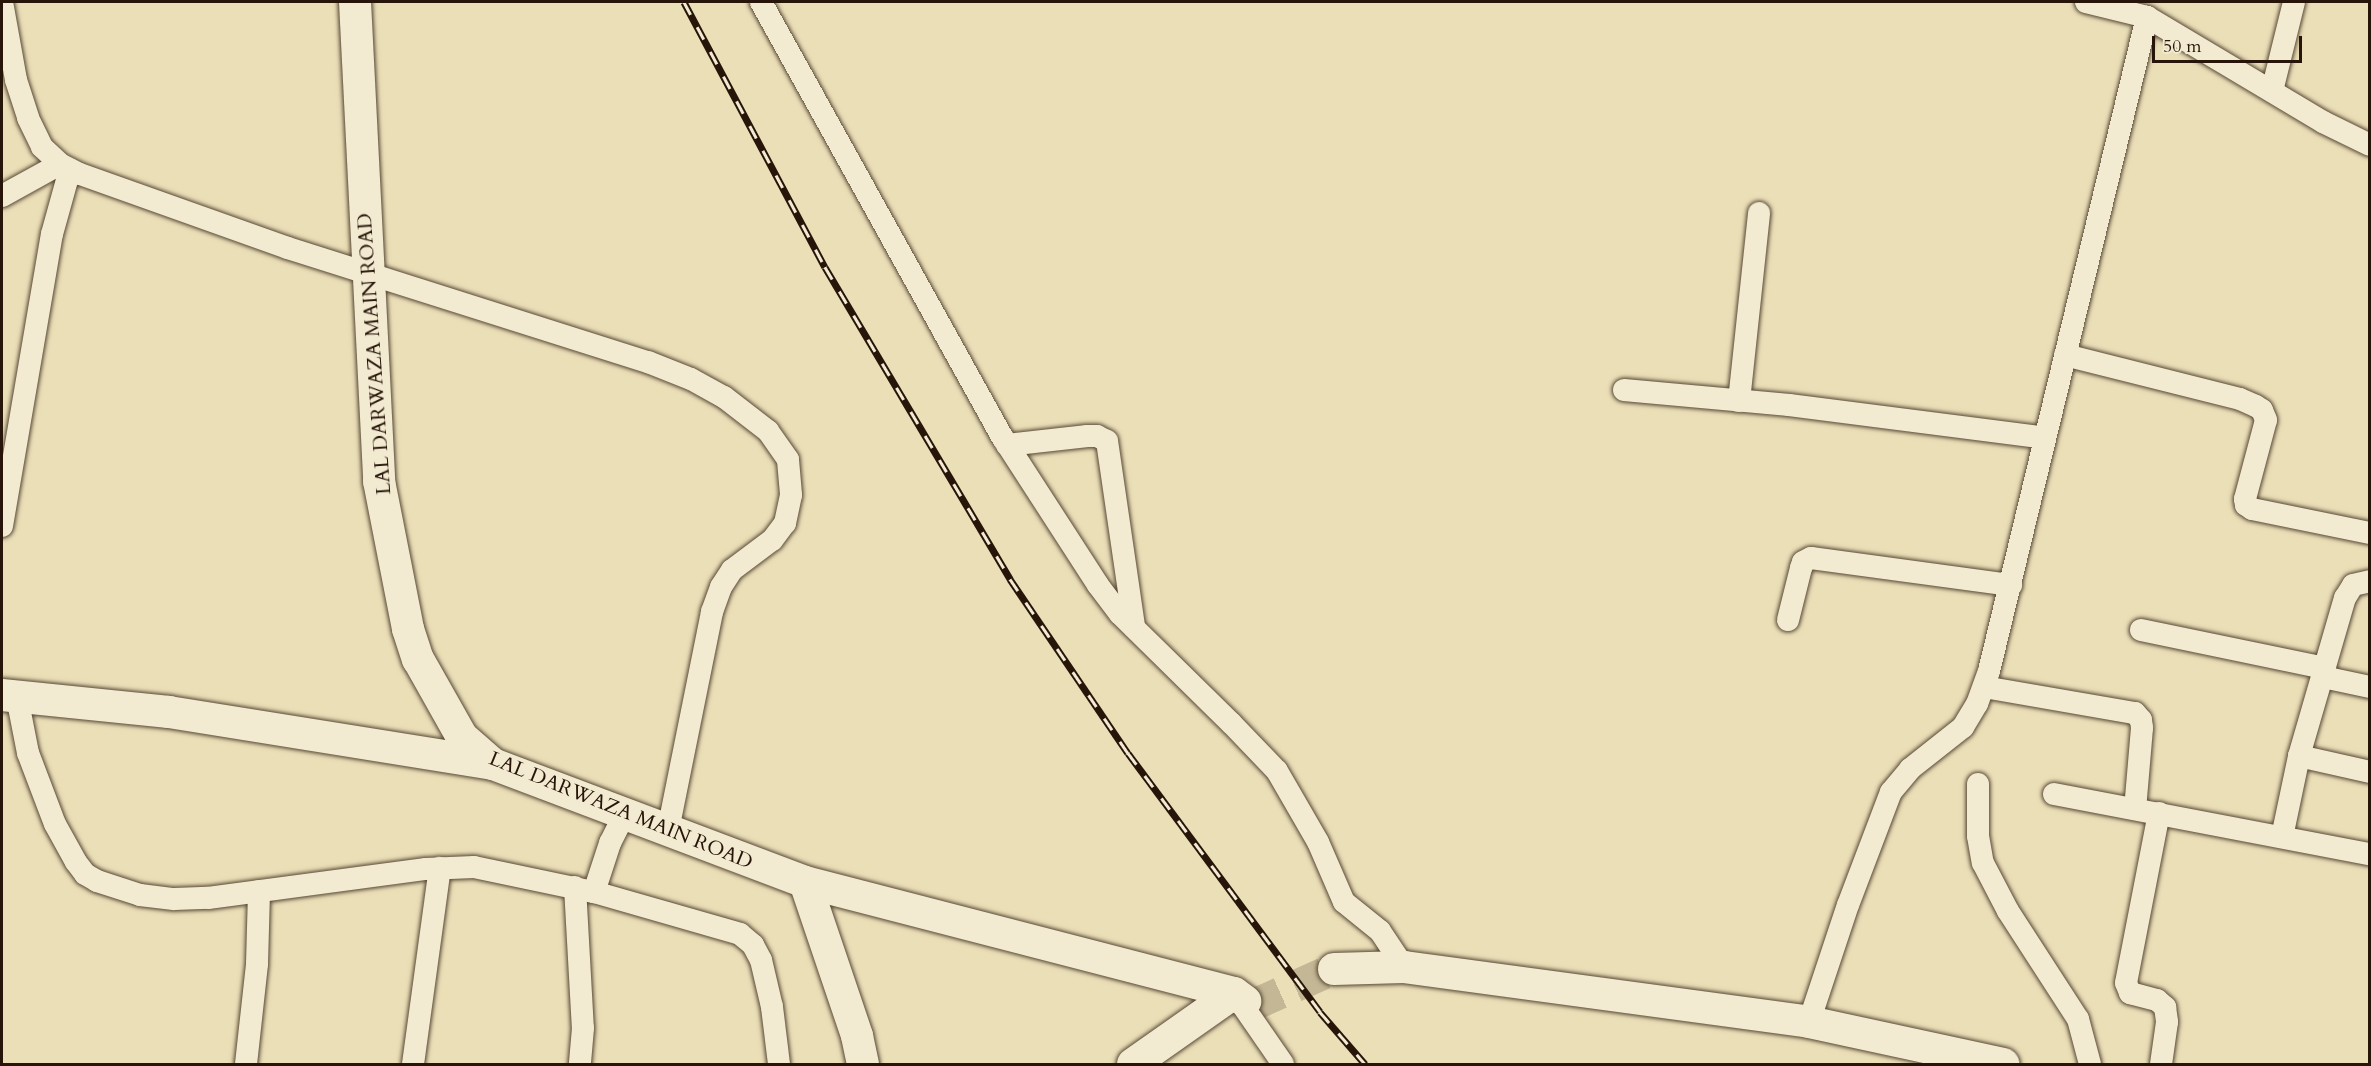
<!DOCTYPE html>
<style>
body{margin:0}
#map{position:relative;width:2371px;height:1066px;overflow:hidden;background:#ebdfb8;font-family:Cardo,serif}
div>[style]{position:absolute}
.secondary-tunnel>*{height:32px;margin-top:-16px;transform-origin:0;background:repeating-linear-gradient(90deg,#c4b795 0 32px,transparent 0 48px)}
.roads{filter:drop-shadow(0 0 2px #574834) drop-shadow(0 0 2px #574834)}
.street>*{height:22px;margin:-11px;padding:0 11px;transform-origin:11px;border-radius:11px;background:#f2ead1}
.secondary>*{height:32px;margin:-16px;padding:0 16px;transform-origin:16px;border-radius:16px;background:#f2ead1}
.rail>*{height:7px;margin-top:-3.5px;transform-origin:0;background:repeating-linear-gradient(90deg,#f2ead1 0 14px,#261508 0 28px);box-sizing:border-box;border-block:2px solid #261508}
span{translate:-50% -50%;white-space:nowrap;text-align:center;line-height:1.15;-webkit-text-stroke:5px #f2ead1;paint-order:stroke}
.street-label{font-size:20px;color:#261508}
.frame{position:absolute;inset:0;border:3px solid #261508;pointer-events:none}
.scale{position:absolute;left:2152px;top:36px;width:150px;height:27px;box-sizing:border-box;border:3px solid #261508;border-top:0;padding-left:8px;font-size:18px;line-height:21px;white-space:nowrap;color:#261508;-webkit-text-stroke:4px #f2ead1;paint-order:stroke}
</style>
<div id="map">
<div class="secondary-tunnel">
<div style="left:1251px;top:1006px;width:91px;rotate:-24deg"></div>
</div>
<div class="roads">
<div class="street">
<div style="left:2px;top:2px;width:79px;rotate:79.8deg"></div>
<div style="left:16px;top:80px;width:40px;rotate:72deg"></div>
<div style="left:28px;top:118px;width:32px;rotate:64deg"></div>
<div style="left:42px;top:147px;width:25px;rotate:43deg"></div>
<div style="left:60px;top:164px;width:22px;rotate:27deg"></div>
<div style="left:80px;top:174px;width:221px;rotate:19.6deg"></div>
<div style="left:288px;top:248px;width:378px;rotate:17.6deg"></div>
<div style="left:648px;top:362px;width:46px;rotate:21.6deg"></div>
<div style="left:691px;top:379px;width:38px;rotate:29deg"></div>
<div style="left:724px;top:397px;width:56px;rotate:37.7deg"></div>
<div style="left:768px;top:431px;width:35px;rotate:55deg"></div>
<div style="left:788px;top:460px;width:35px;rotate:85deg"></div>
<div style="left:791px;top:495px;width:29px;rotate:102deg"></div>
<div style="left:785px;top:523px;width:21px;rotate:127deg"></div>
<div style="left:772px;top:540px;width:50px;rotate:143.1deg"></div>
<div style="left:732px;top:570px;width:20px;rotate:123deg"></div>
<div style="left:721px;top:587px;width:27px;rotate:110deg"></div>
<div style="left:712px;top:612px;width:222px;rotate:101.4deg"></div>
<div style="left:761px;top:2px;width:499px;rotate:61deg"></div>
<div style="left:1003px;top:438px;width:175px;rotate:57.1deg"></div>
<div style="left:1098px;top:585px;width:36px;rotate:53deg"></div>
<div style="left:1120px;top:614px;width:156px;rotate:44.5deg"></div>
<div style="left:1231px;top:723px;width:66px;rotate:46.2deg"></div>
<div style="left:1277px;top:771px;width:82px;rotate:60deg"></div>
<div style="left:1318px;top:842px;width:65px;rotate:66.6deg"></div>
<div style="left:1344px;top:902px;width:46px;rotate:38.9deg"></div>
<div style="left:1380px;top:931px;width:43px;rotate:56.3deg"></div>
<div style="left:2086px;top:2px;width:63px;rotate:13.8deg"></div>
<div style="left:2147px;top:17px;width:205px;rotate:30.8deg"></div>
<div style="left:2323px;top:122px;width:52px;rotate:26.1deg"></div>
<div style="left:2272px;top:91px;width:92px;rotate:-76.1deg"></div>
<div style="left:2px;top:196px;width:66px;rotate:-28.9deg"></div>
<div style="left:2065px;top:355px;width:180px;rotate:14.1deg"></div>
<div style="left:2240px;top:399px;width:17px;rotate:24deg"></div>
<div style="left:2256px;top:406px;width:7px;rotate:34deg"></div>
<div style="left:2262px;top:410px;width:11px;rotate:68deg"></div>
<div style="left:2266px;top:420px;width:82px;rotate:104.9deg"></div>
<div style="left:2245px;top:499px;width:6px;rotate:81deg"></div>
<div style="left:2246px;top:505px;width:7px;rotate:34deg"></div>
<div style="left:2252px;top:509px;width:120px;rotate:11.5deg"></div>
<div style="left:1624px;top:390px;width:166px;rotate:5.2deg"></div>
<div style="left:1789px;top:405px;width:258px;rotate:7.3deg"></div>
<div style="left:1739px;top:401px;width:189px;rotate:-83.9deg"></div>
<div style="left:1007px;top:445px;width:81px;rotate:-6.4deg"></div>
<div style="left:1087px;top:436px;width:10px"></div>
<div style="left:1097px;top:436px;width:11px;rotate:27deg"></div>
<div style="left:1107px;top:441px;width:188px;rotate:81.7deg"></div>
<div style="left:2px;top:526px;width:296px;rotate:-80.3deg"></div>
<div style="left:52px;top:234px;width:67px;rotate:-74.5deg"></div>
<div style="left:1788px;top:620px;width:54px;rotate:-76deg"></div>
<div style="left:1801px;top:568px;width:6px;rotate:-72deg"></div>
<div style="left:1803px;top:562px;width:9px;rotate:-27deg"></div>
<div style="left:1811px;top:558px;width:202px;rotate:7.7deg"></div>
<div style="left:2141px;top:630px;width:188px;rotate:11.7deg"></div>
<div style="left:2323px;top:677px;width:48px;rotate:12deg"></div>
<div style="left:1984px;top:687px;width:153px;rotate:9.8deg"></div>
<div style="left:2135px;top:713px;width:9px;rotate:49deg"></div>
<div style="left:2141px;top:720px;width:8px;rotate:83deg"></div>
<div style="left:2142px;top:728px;width:81px;rotate:94.9deg"></div>
<div style="left:17px;top:697px;width:57px;rotate:78.9deg"></div>
<div style="left:28px;top:753px;width:76px;rotate:69.2deg"></div>
<div style="left:55px;top:824px;width:43px;rotate:61.1deg"></div>
<div style="left:76px;top:862px;width:15px;rotate:53deg"></div>
<div style="left:85px;top:874px;width:14px;rotate:30deg"></div>
<div style="left:97px;top:881px;width:45px;rotate:18deg"></div>
<div style="left:140px;top:895px;width:34px;rotate:7deg"></div>
<div style="left:174px;top:899px;width:34px;rotate:-2deg"></div>
<div style="left:208px;top:898px;width:220px;rotate:-7.6deg"></div>
<div style="left:426px;top:869px;width:48px;rotate:-2.4deg"></div>
<div style="left:474px;top:867px;width:123px;rotate:11.8deg"></div>
<div style="left:594px;top:892px;width:152px;rotate:16deg"></div>
<div style="left:740px;top:934px;width:17px;rotate:40deg"></div>
<div style="left:753px;top:945px;width:17px;rotate:62deg"></div>
<div style="left:761px;top:960px;width:48px;rotate:76.8deg"></div>
<div style="left:772px;top:1007px;width:57px;rotate:83deg"></div>
<div style="left:2299px;top:756px;width:73px;rotate:12.7deg"></div>
<div style="left:1978px;top:784px;width:52px;rotate:90deg"></div>
<div style="left:1978px;top:836px;width:27px;rotate:80deg"></div>
<div style="left:1983px;top:863px;width:54px;rotate:62.5deg"></div>
<div style="left:2008px;top:911px;width:129px;rotate:57.1deg"></div>
<div style="left:2078px;top:1019px;width:47px;rotate:75.1deg"></div>
<div style="left:2054px;top:794px;width:322px;rotate:10.8deg"></div>
<div style="left:2159px;top:813px;width:173px;rotate:101deg"></div>
<div style="left:2126px;top:983px;width:11px;rotate:68deg"></div>
<div style="left:2130px;top:993px;width:28px;rotate:15deg"></div>
<div style="left:2157px;top:1000px;width:11px;rotate:41deg"></div>
<div style="left:2165px;top:1007px;width:15px;rotate:82deg"></div>
<div style="left:2167px;top:1022px;width:42px;rotate:98.1deg"></div>
<div style="left:2282px;top:837px;width:83px;rotate:-78.1deg"></div>
<div style="left:2299px;top:756px;width:165px;rotate:-73.8deg"></div>
<div style="left:2345px;top:598px;width:15px;rotate:-58deg"></div>
<div style="left:2353px;top:585px;width:17px;rotate:-13deg"></div>
<div style="left:575px;top:887px;width:141px;rotate:86.8deg"></div>
<div style="left:583px;top:1028px;width:36px;rotate:95deg"></div>
<div style="left:594px;top:892px;width:52px;rotate:-71.9deg"></div>
<div style="left:610px;top:843px;width:33px;rotate:-63deg"></div>
<div style="left:1234px;top:993px;width:86px;rotate:55.4deg"></div>
<div style="left:1809px;top:1022px;width:123px;rotate:-71.6deg"></div>
<div style="left:1848px;top:905px;width:121px;rotate:-69.2deg"></div>
<div style="left:1891px;top:792px;width:30px;rotate:-50deg"></div>
<div style="left:1910px;top:769px;width:68px;rotate:-38.4deg"></div>
<div style="left:1963px;top:727px;width:27px;rotate:-59deg"></div>
<div style="left:1977px;top:704px;width:35px;rotate:-70deg"></div>
<div style="left:1989px;top:671px;width:673px;rotate:-76.42deg"></div>
<div style="left:246px;top:1064px;width:101px;rotate:-83.7deg"></div>
<div style="left:257px;top:964px;width:73px;rotate:-88.4deg"></div>
<div style="left:413px;top:1064px;width:198px;rotate:-82.2deg"></div>
</div>
<div class="secondary">
<div style="left:355px;top:2px;width:480px;rotate:87.1deg"></div>
<div style="left:379px;top:481px;width:151px;rotate:78.9deg"></div>
<div style="left:408px;top:629px;width:32px;rotate:72deg"></div>
<div style="left:418px;top:659px;width:90px;rotate:60.6deg"></div>
<div style="left:462px;top:737px;width:41px;rotate:41.1deg"></div>
<div style="left:493px;top:764px;width:334px;rotate:20.7deg"></div>
<div style="left:805px;top:882px;width:163px;rotate:71.3deg"></div>
<div style="left:857px;top:1036px;width:29px;rotate:78deg"></div>
<div style="left:2px;top:695px;width:168px;rotate:5.8deg"></div>
<div style="left:169px;top:712px;width:328px;rotate:9.1deg"></div>
<div style="left:805px;top:882px;width:443px;rotate:14.5deg"></div>
<div style="left:1334px;top:969px;width:70px;rotate:-1.6deg"></div>
<div style="left:1404px;top:967px;width:409px;rotate:7.7deg"></div>
<div style="left:1809px;top:1022px;width:199px;rotate:12.2deg"></div>
<div style="left:1133px;top:1064px;width:123px;rotate:-35.1deg"></div>
<div style="left:1234px;top:993px;width:14px;rotate:36deg"></div>
</div>
</div>
<div class="rail">
<div style="left:684px;top:2px;width:300px;rotate:62deg"></div>
<div style="left:825px;top:267px;width:363px;rotate:59.3deg"></div>
<div style="left:1010px;top:579px;width:210px;rotate:55.9deg"></div>
<div style="left:1128px;top:753px;width:322px;rotate:53.4deg"></div>
<div style="left:1320px;top:1012px;width:69px;rotate:49.1deg"></div>
</div>
<div class="street-label">
<span style="left:374px;top:354px;rotate:-94deg">LAL DARWAZA MAIN ROAD</span>
<span style="left:621px;top:810px;rotate:22deg">LAL DARWAZA MAIN ROAD</span>
</div>
<div class="frame"></div>
<div class="scale">50 m</div>
</div>
